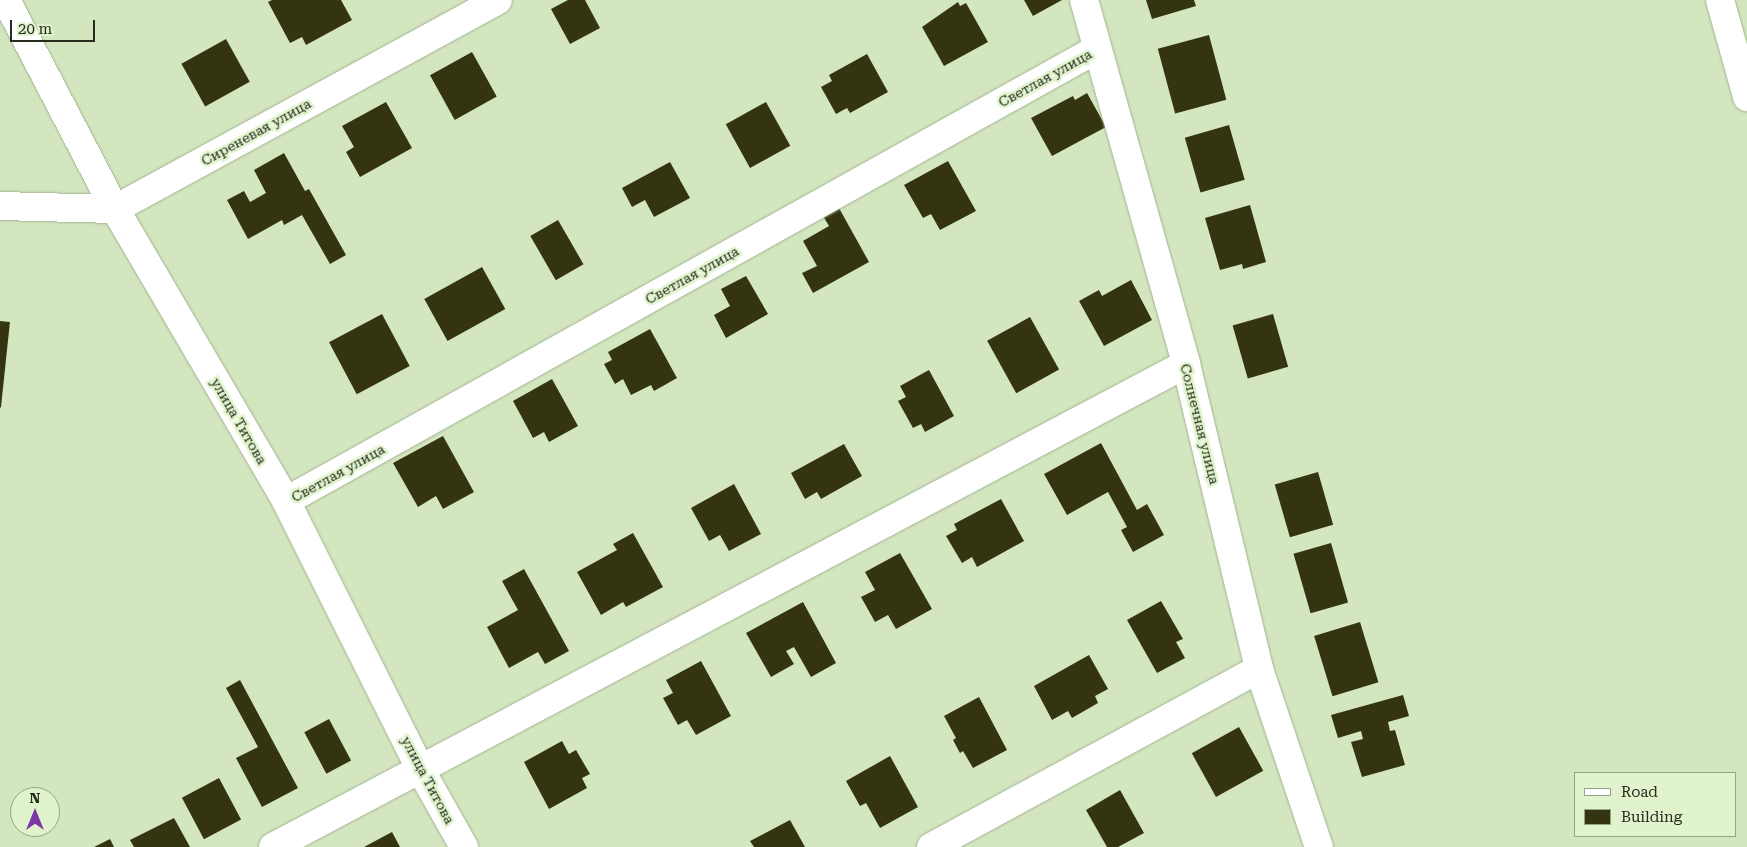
<!DOCTYPE html>
<meta charset="utf-8">
<style>
body{margin:0}
#map{position:relative;width:1747px;height:847px;overflow:hidden;background:#d3e6c0;font-family:"Roboto Serif",serif}
div>[style]{position:absolute}
.building>*{inset:0;background:#343410;transform-origin:0 0}
.roads{filter:drop-shadow(0 0 1px #a1b38f) drop-shadow(0 0 1px #a1b38f)}
.minor>*{height:28px;margin:-14px;padding:0 14px;transform-origin:14px;border-radius:14px;background:#fff}
.primary>*{height:28px;margin:-14px;padding:0 14px;transform-origin:14px;border-radius:14px;background:#fff}
span{translate:-50% -50%;white-space:nowrap;text-align:center;line-height:1.15;-webkit-text-stroke:5px #e0f3cd;paint-order:stroke}
.street-label{font-size:14px;color:#252c1e}
.legend{position:absolute;left:1574px;top:772px;width:162px;height:65px;box-sizing:border-box;background:#e0f3cd;border:1px solid #95a387;margin:0;padding:6px 9px;list-style:none;font-size:15px;color:#252c1e}
.legend li{display:flex;align-items:center;gap:10px;height:25px}
.legend b{width:25px;border:1px solid #95a387}
.north{position:absolute;left:10px;top:787px;width:50px;height:50px;box-sizing:border-box;background:#e0f3cd;border:1px solid #95a387;border-radius:50%;rotate:0deg;font-size:14px;font-weight:700;line-height:20px;text-align:center;color:#252c1e}
.north::after{content:'';display:block;margin:auto;width:18px;height:22px;background:#7c36a9;clip-path:polygon(50% 0,100% 100%,50% 72%,0 100%)}
.scale{position:absolute;left:10px;top:20px;width:85px;height:22px;box-sizing:border-box;border:2px solid #252c1e;border-top:0;padding-left:6px;font-size:15px;line-height:18px;white-space:nowrap;color:#252c1e;-webkit-text-stroke:4px #e0f3cd;paint-order:stroke}
</style>
<div id="map">
<div class="building">
<div style="clip-path:polygon(272px 0,341px 0,352px 20px,306px 45px,302px 37px,290px 43px,268px 2px)"></div>
<div style="clip-path:polygon(568px 0,585px 0,600px 28px,570px 44px,551px 9px)"></div>
<div style="clip-path:polygon(1024px 0,1062px 0,1033px 16px)"></div>
<div style="clip-path:polygon(1146px 0,1194px 0,1196px 6px,1152px 19px)"></div>
<div style="clip-path:polygon(958px 2px,960px 6px,966px 3px,988px 42px,944px 66px,922px 27px)"></div>
<div style="left:1209px;top:35px;width:67px;height:53px;rotate:75deg"></div>
<div style="left:226px;top:39px;width:49px;height:51px;rotate:61deg"></div>
<div style="left:472px;top:52px;width:51px;height:48px;rotate:61deg"></div>
<div style="clip-path:polygon(867px 54px,888px 92px,850px 113px,847px 108px,836px 114px,821px 87px,832px 81px,829px 75px)"></div>
<div style="clip-path:polygon(1087px 93px,1106px 127px,1052px 156px,1031px 118px,1073px 96px,1075px 100px)"></div>
<div style="clip-path:polygon(386px 102px,412px 148px,360px 177px,346px 152px,354px 147px,342px 126px)"></div>
<div style="left:766px;top:102px;width:50px;height:46px;rotate:61deg"></div>
<div style="left:1229px;top:125px;width:57px;height:46px;rotate:74deg"></div>
<div style="clip-path:polygon(284px 153px,305px 191px,309px 189px,346px 255px,330px 264px,302px 215px,284px 225px,282px 220px,248px 239px,227px 200px,244px 191px,250px 202px,266px 193px,254px 170px)"></div>
<div style="clip-path:polygon(948px 161px,976px 211px,940px 230px,931px 214px,923px 218px,904px 185px)"></div>
<div style="clip-path:polygon(670px 162px,690px 198px,654px 217px,645px 200px,632px 207px,622px 188px)"></div>
<div style="clip-path:polygon(1250px 205px,1266px 262px,1243px 269px,1242px 264px,1220px 270px,1205px 218px)"></div>
<div style="clip-path:polygon(839px 208px,869px 262px,813px 293px,802px 273px,817px 266px,803px 241px,829px 226px,823px 216px)"></div>
<div style="left:558px;top:220px;width:51px;height:32px;rotate:60deg"></div>
<div style="left:482px;top:267px;width:48px;height:66px;rotate:61deg"></div>
<div style="clip-path:polygon(746px 276px,768px 314px,726px 338px,714px 315px,730px 306px,721px 289px)"></div>
<div style="clip-path:polygon(1131px 280px,1152px 320px,1104px 346px,1079px 301px,1099px 290px,1102px 296px)"></div>
<div style="left:382px;top:314px;width:59px;height:60px;rotate:62deg"></div>
<div style="left:1273px;top:314px;width:55px;height:42px;rotate:74deg"></div>
<div style="left:1030px;top:317px;width:60px;height:49px;rotate:61deg"></div>
<div style="left:0;top:321px;width:10px;height:86px;rotate:6deg"></div>
<div style="clip-path:polygon(650px 329px,677px 378px,654px 391px,651px 385px,631px 395px,623px 379px,615px 384px,604px 364px,612px 360px,608px 352px)"></div>
<div style="clip-path:polygon(929px 370px,954px 416px,925px 432px,921px 424px,913px 428px,898px 401px,906px 397px,900px 386px)"></div>
<div style="clip-path:polygon(552px 379px,578px 426px,549px 442px,544px 432px,533px 438px,513px 401px)"></div>
<div style="clip-path:polygon(443px 436px,474px 492px,443px 509px,436px 496px,418px 507px,393px 463px)"></div>
<div style="clip-path:polygon(1101px 443px,1137px 510px,1147px 504px,1164px 535px,1133px 552px,1121px 530px,1127px 527px,1108px 492px,1067px 515px,1044px 474px)"></div>
<div style="clip-path:polygon(844px 444px,862px 476px,821px 499px,817px 492px,805px 499px,791px 473px)"></div>
<div style="left:1318px;top:472px;width:55px;height:45px;rotate:74deg"></div>
<div style="clip-path:polygon(734px 484px,761px 534px,729px 551px,720px 535px,709px 541px,691px 508px)"></div>
<div style="clip-path:polygon(1001px 499px,1024px 541px,977px 567px,972px 557px,962px 563px,946px 536px,957px 530px,954px 524px)"></div>
<div style="clip-path:polygon(633px 533px,663px 587px,626px 607px,623px 602px,601px 615px,577px 572px,617px 550px,613px 544px)"></div>
<div style="left:1331px;top:543px;width:62px;height:39px;rotate:74deg"></div>
<div style="clip-path:polygon(900px 553px,932px 609px,896px 629px,888px 615px,875px 622px,861px 597px,875px 590px,865px 572px)"></div>
<div style="clip-path:polygon(524px 569px,569px 651px,545px 664px,538px 652px,509px 668px,487px 627px,518px 610px,502px 581px)"></div>
<div style="clip-path:polygon(1161px 601px,1183px 639px,1176px 642px,1185px 658px,1157px 673px,1127px 620px)"></div>
<div style="clip-path:polygon(803px 602px,836px 663px,811px 677px,794px 647px,786px 651px,794px 664px,771px 677px,746px 633px)"></div>
<div style="left:1360px;top:622px;width:63px;height:48px;rotate:73deg"></div>
<div style="clip-path:polygon(1089px 655px,1108px 689px,1095px 696px,1098px 703px,1072px 718px,1068px 711px,1052px 720px,1034px 686px)"></div>
<div style="clip-path:polygon(701px 661px,731px 716px,696px 735px,687px 720px,678px 725px,663px 698px,673px 693px,666px 680px)"></div>
<div style="clip-path:polygon(240px 680px,298px 788px,262px 807px,236px 758px,258px 747px,226px 688px)"></div>
<div style="clip-path:polygon(1403px 695px,1409px 716px,1388px 722px,1390px 731px,1395px 730px,1405px 765px,1362px 777px,1351px 742px,1363px 739px,1361px 731px,1338px 738px,1331px 715px)"></div>
<div style="clip-path:polygon(979px 697px,1007px 750px,973px 768px,963px 751px,960px 753px,953px 740px,956px 738px,944px 716px)"></div>
<div style="left:329px;top:719px;width:47px;height:28px;rotate:62deg"></div>
<div style="left:1239px;top:727px;width:50px;height:54px;rotate:61deg"></div>
<div style="clip-path:polygon(562px 741px,569px 754px,576px 750px,590px 774px,582px 778px,587px 788px,549px 809px,524px 762px)"></div>
<div style="clip-path:polygon(890px 756px,918px 807px,880px 828px,866px 803px,860px 806px,846px 781px)"></div>
<div style="left:219px;top:778px;width:47px;height:42px;rotate:62deg"></div>
<div style="clip-path:polygon(1120px 790px,1144px 833px,1118px 847px,1107px 847px,1086px 810px)"></div>
<div style="clip-path:polygon(174px 818px,190px 847px,134px 847px,130px 840px)"></div>
<div style="clip-path:polygon(790px 820px,805px 847px,754px 847px,750px 841px)"></div>
<div style="clip-path:polygon(392px 832px,400px 847px,364px 847px)"></div>
<div style="clip-path:polygon(110px 839px,114px 847px,94px 847px)"></div>
</div>
<div class="roads">
<div class="minor">
<div style="left:6px;top:0;width:236px;rotate:62.5deg"></div>
<div style="left:115px;top:209px;width:338px;rotate:59.6deg"></div>
<div style="left:286px;top:501px;width:297px;rotate:63.4deg"></div>
<div style="left:419px;top:767px;width:92px;rotate:60.6deg"></div>
<div style="left:1084px;top:0;width:378px;rotate:74.3deg"></div>
<div style="left:1186px;top:364px;width:314px;rotate:76.5deg"></div>
<div style="left:1259px;top:669px;width:188px;rotate:71.4deg"></div>
<div style="left:0;top:206px;width:115px;rotate:1.5deg"></div>
<div style="left:115px;top:209px;width:436px;rotate:-28.6deg"></div>
<div style="left:286px;top:501px;width:928px;rotate:-29.13deg"></div>
<div style="left:273px;top:847px;width:1033px;rotate:-27.88deg"></div>
<div style="left:931px;top:847px;width:373px;rotate:-28.5deg"></div>
</div>
<div class="primary">
<div style="left:1720px;top:0;width:101px;rotate:74.4deg"></div>
</div>
</div>
<div class="street-label">
<span style="left:1045px;top:78px;rotate:-29deg">Светлая улица</span>
<span style="left:256px;top:132px;rotate:-29deg">Сиреневая улица</span>
<span style="left:692px;top:275px;rotate:-29deg">Светлая улица</span>
<span style="left:239px;top:421px;rotate:60deg">улица Титова</span>
<span style="left:1200px;top:424px;rotate:76deg">Солнечная улица</span>
<span style="left:338px;top:473px;rotate:-29deg">Светлая улица</span>
<span style="left:428px;top:780px;rotate:62deg">улица Титова</span>
</div>
<ul class="legend">
<li><b style="height:6px;background:#fff"></b>Road</li>
<li><b style="height:14px;background:#343410"></b>Building</li>
</ul>
<div class="north">N</div>
<div class="scale">20 m</div>
</div>
